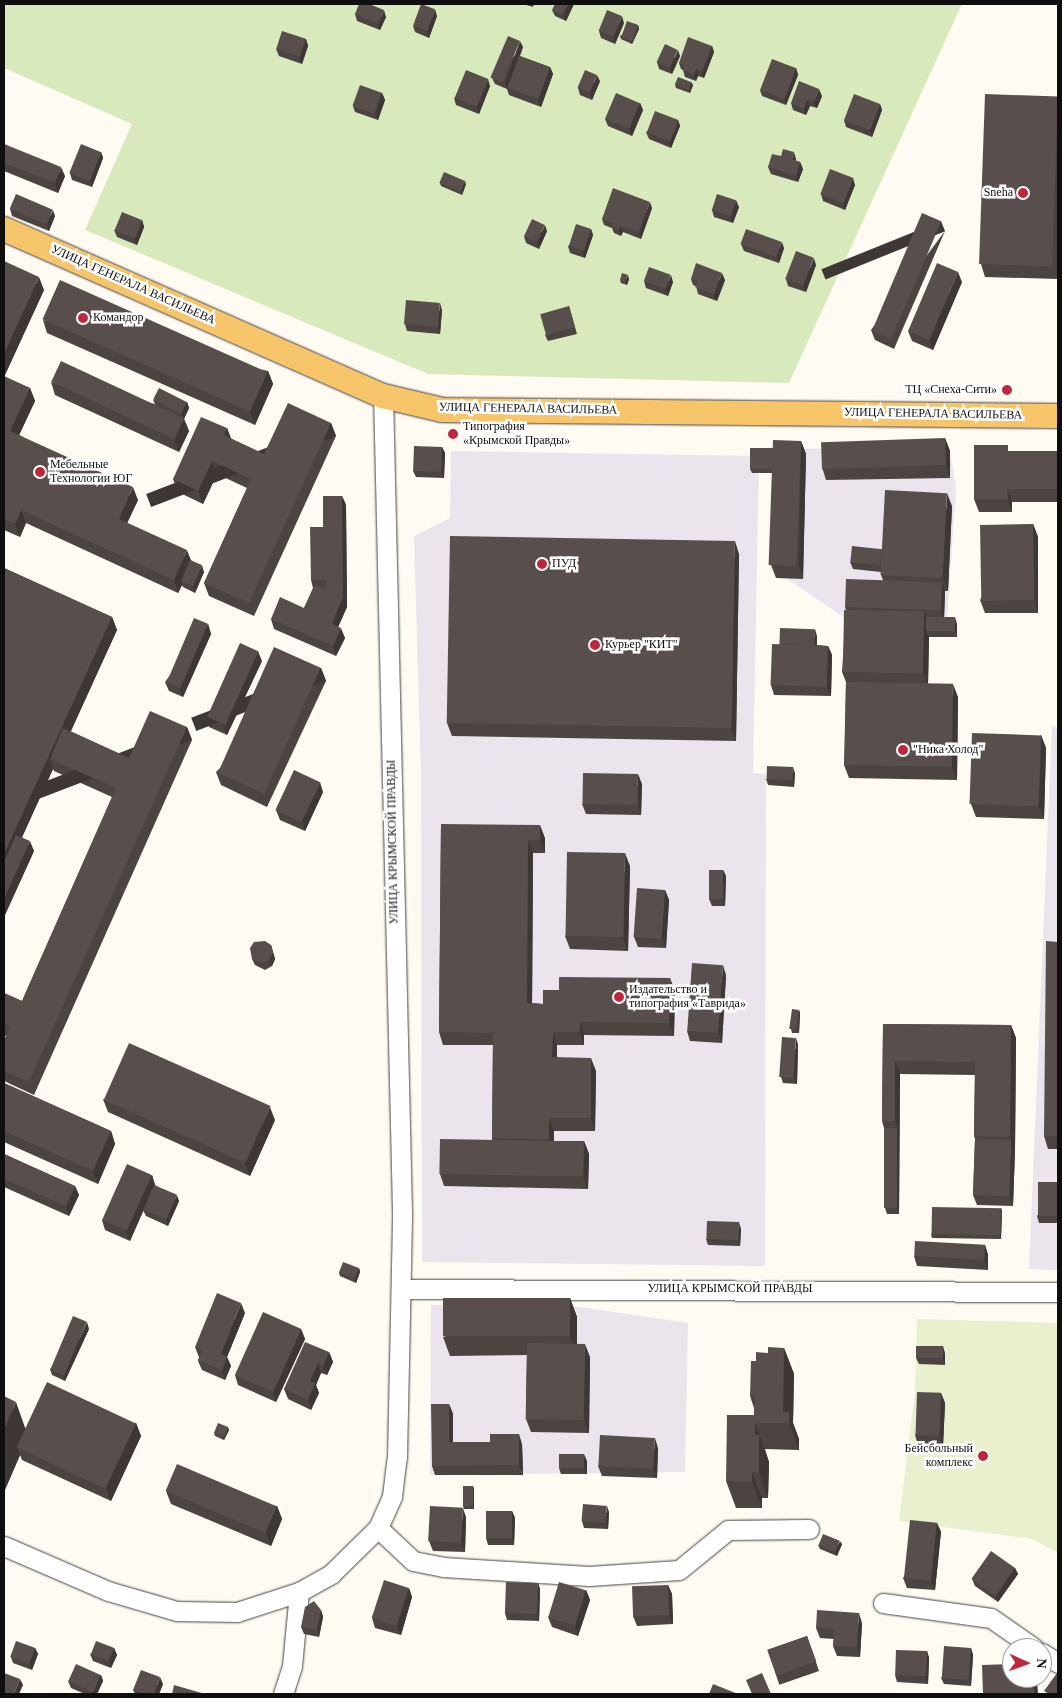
<!DOCTYPE html>
<meta charset="utf-8">
<style>
body{margin:0}
#map{position:relative;width:1062px;height:1698px;overflow:hidden;background:#fffbf2;font-family:Georgia,serif}
div>[style]{position:absolute}
.industrial>*{inset:0;background:#ebe4ed}
.green>*{inset:0;background:#d8e9bb}
.pitch>*{inset:0;background:#e8f0cd}
.roads{filter:drop-shadow(0 0 1px #424242) drop-shadow(0 0 1px #424242)}
.minor>*{height:19px;margin:-9.5px;padding:0 9.5px;transform-origin:9.5px;border-radius:9.5px;background:#fff}
.major>*{height:24px;margin:-12px;padding:0 12px;transform-origin:12px;border-radius:12px;background:#f6c56a}
.wall>*{inset:0;background:#4c4441;transform-origin:0 0}
.shaded-wall>*{inset:0;background:#3e3735;transform-origin:0 0}
.building>*{inset:0;background:#584f4c;transform-origin:0 0}
.dots>*{width:14px;height:14px;translate:-50% -50%;box-sizing:border-box;border:2px solid #fff;border-radius:50%}
span{translate:-50% -50%;white-space:nowrap;text-align:center;line-height:1.15;-webkit-text-stroke:5px #fff;paint-order:stroke}
.poi-label{font-size:12px;color:#0f0f0f}
.right{translate:-100% -50%;text-align:right}
.left{translate:0 -50%;text-align:left}
.street-label{font-size:12px;color:#0f0f0f}
.frame{position:absolute;inset:0;border:5px solid #0f0f0f;pointer-events:none}
.north{position:absolute;left:1002px;top:1638px;width:50px;height:50px;box-sizing:border-box;background:#fff;border:1px solid #9f9f9f;border-radius:50%;rotate:92deg;font-size:14px;font-weight:700;line-height:20px;text-align:center;color:#0f0f0f}
.north::after{content:'';display:block;margin:auto;width:18px;height:22px;background:#be283f;clip-path:polygon(50% 0,100% 100%,50% 72%,0 100%)}
</style>
<div id="map">
<div class="industrial">
<div style="clip-path:polygon(780px 448px,950px 451px,956px 488px,947px 620px,845px 618px,773px 569px)"></div>
<div style="clip-path:polygon(451px 451px,759px 456px,753px 773px,766px 774px,765px 1266px,422px 1262px,421px 776px,414px 536px,450px 518px)"></div>
<div style="clip-path:polygon(1052px 725px,1058px 729px,1058px 1270px,1029px 1269px)"></div>
<div style="clip-path:polygon(431px 1305px,581px 1307px,688px 1323px,685px 1472px,430px 1475px)"></div>
</div>
<div class="green">
<div style="clip-path:polygon(4px 4px,962px 4px,789px 383px,428px 374px,85px 230px,132px 124px,4px 68px)"></div>
</div>
<div class="pitch">
<div style="clip-path:polygon(917px 1319px,1058px 1323px,1058px 1553px,1032px 1539px,899px 1521px,915px 1392px)"></div>
</div>
<div class="roads">
<div class="minor">
<div style="left:402px;top:1289px;width:656px;rotate:0.26deg"></div>
<div style="left:378px;top:1528px;width:48px;rotate:43.3deg"></div>
<div style="left:413px;top:1561px;width:31px;rotate:11deg"></div>
<div style="left:443px;top:1567px;width:146px;rotate:3.5deg"></div>
<div style="left:589px;top:1576px;width:90px;rotate:-3.8deg"></div>
<div style="left:679px;top:1570px;width:63px;rotate:-39.2deg"></div>
<div style="left:728px;top:1530px;width:81px;rotate:-0.7deg"></div>
<div style="left:4px;top:1546px;width:113px;rotate:23.4deg"></div>
<div style="left:108px;top:1591px;width:72px;rotate:16.2deg"></div>
<div style="left:177px;top:1611px;width:60px;rotate:1deg"></div>
<div style="left:237px;top:1612px;width:65px;rotate:-17.9deg"></div>
<div style="left:299px;top:1592px;width:37px;rotate:-29deg"></div>
<div style="left:331px;top:1574px;width:66px;rotate:-44.4deg"></div>
<div style="left:378px;top:1528px;width:35px;rotate:-66deg"></div>
<div style="left:392px;top:1496px;width:38px;rotate:-83deg"></div>
<div style="left:397px;top:1458px;width:246px;rotate:-88.8deg"></div>
<div style="left:402px;top:1212px;width:816px;rotate:-91.33deg"></div>
<div style="left:883px;top:1603px;width:109px;rotate:7.9deg"></div>
<div style="left:991px;top:1618px;width:52px;rotate:34.9deg"></div>
<div style="left:1042px;top:1653px;width:19px;rotate:32deg"></div>
<div style="left:283px;top:1694px;width:29px;rotate:-72deg"></div>
<div style="left:292px;top:1666px;width:74px;rotate:-84.6deg"></div>
</div>
<div class="major">
<div style="left:4px;top:229px;width:414px;rotate:23.8deg"></div>
<div style="left:383px;top:396px;width:61px;rotate:13.3deg"></div>
<div style="left:442px;top:410px;width:616px;rotate:0.56deg"></div>
</div>
</div>
<div class="wall">
<div style="clip-path:polygon(523px 4px,534px 4px,533px 7px)"></div>
<div style="clip-path:polygon(574px 4px,566px 21px,555px 16px,552px 10px)"></div>
<div style="clip-path:polygon(355px 14px,386px 17px,380px 30px,357px 21px)"></div>
<div style="clip-path:polygon(437px 16px,429px 38px,415px 32px,413px 26px)"></div>
<div style="clip-path:polygon(624px 23px,615px 44px,601px 38px,599px 31px)"></div>
<div style="clip-path:polygon(638px 25px,639px 29px,632px 44px,621px 39px,620px 36px)"></div>
<div style="clip-path:polygon(306px 39px,308px 46px,302px 64px,279px 56px,276px 49px)"></div>
<div style="clip-path:polygon(712px 46px,714px 52px,704px 78px,698px 76px,696px 81px,685px 77px,683px 70px,681px 69px,679px 63px)"></div>
<div style="clip-path:polygon(523px 47px,520px 56px,550px 67px,553px 74px,541px 107px,509px 95px,507px 89px,495px 84px,492px 78px)"></div>
<div style="clip-path:polygon(680px 56px,672px 74px,659px 69px,657px 62px)"></div>
<div style="clip-path:polygon(796px 68px,798px 75px,786px 105px,762px 96px,760px 90px)"></div>
<div style="clip-path:polygon(600px 81px,592px 100px,580px 95px,578px 88px)"></div>
<div style="clip-path:polygon(691px 82px,693px 85px,690px 93px,676px 88px,675px 84px)"></div>
<div style="clip-path:polygon(490px 86px,479px 114px,456px 105px,454px 98px)"></div>
<div style="clip-path:polygon(382px 93px,385px 100px,378px 120px,355px 112px,353px 106px)"></div>
<div style="clip-path:polygon(822px 96px,817px 108px,810px 106px,806px 115px,793px 110px,791px 103px)"></div>
<div style="clip-path:polygon(1058px 96px,1058px 279px,985px 277px,981px 264px)"></div>
<div style="clip-path:polygon(640px 103px,643px 110px,632px 136px,608px 126px,605px 119px)"></div>
<div style="clip-path:polygon(880px 104px,882px 110px,872px 137px,846px 127px,844px 120px)"></div>
<div style="clip-path:polygon(678px 120px,680px 126px,671px 148px,649px 139px,646px 132px)"></div>
<div style="clip-path:polygon(4px 144px,65px 176px,58px 193px,4px 171px)"></div>
<div style="clip-path:polygon(101px 152px,103px 158px,92px 187px,72px 180px,70px 173px)"></div>
<div style="clip-path:polygon(781px 156px,796px 159px,796px 161px,800px 162px,803px 169px,798px 182px,771px 174px,768px 167px)"></div>
<div style="clip-path:polygon(440px 183px,466px 184px,462px 195px,441px 186px)"></div>
<div style="clip-path:polygon(855px 185px,845px 210px,823px 201px,821px 194px)"></div>
<div style="clip-path:polygon(739px 207px,733px 223px,714px 217px,712px 210px)"></div>
<div style="clip-path:polygon(652px 208px,641px 239px,623px 232px,621px 236px,614px 233px,612px 228px,604px 225px,602px 219px)"></div>
<div style="clip-path:polygon(10px 209px,55px 216px,49px 231px,12px 216px)"></div>
<div style="clip-path:polygon(142px 220px,144px 227px,137px 245px,117px 237px,114px 230px)"></div>
<div style="clip-path:polygon(591px 229px,593px 235px,585px 258px,570px 253px,568px 246px)"></div>
<div style="clip-path:polygon(547px 231px,539px 249px,526px 243px,524px 236px)"></div>
<div style="clip-path:polygon(945px 231px,894px 349px,875px 340px,871px 330px)"></div>
<div style="clip-path:polygon(741px 244px,784px 248px,779px 263px,744px 251px)"></div>
<div style="clip-path:polygon(4px 261px,44px 290px,4px 377px,30px 388px,35px 401px,19px 435px,138px 500px,127px 523px,191px 560px,204px 572px,195px 593px,183px 587px,182px 585px,178px 593px,26px 523px,20px 537px,4px 530px)"></div>
<div style="clip-path:polygon(816px 265px,806px 292px,788px 286px,786px 279px)"></div>
<div style="clip-path:polygon(629px 279px,627px 285px,621px 283px,620px 280px)"></div>
<div style="clip-path:polygon(691px 279px,725px 280px,717px 301px,698px 294px,696px 286px,693px 285px)"></div>
<div style="clip-path:polygon(644px 281px,673px 282px,668px 296px,646px 288px)"></div>
<div style="clip-path:polygon(962px 282px,933px 350px,912px 341px,908px 331px)"></div>
<div style="clip-path:polygon(569px 306px,577px 334px,548px 341px,545px 335px)"></div>
<div style="clip-path:polygon(442px 310px,440px 334px,407px 331px,405px 324px)"></div>
<div style="clip-path:polygon(43px 320px,268px 371px,273px 384px,255px 425px,47px 333px)"></div>
<div style="clip-path:polygon(51px 382px,155px 404px,153px 400px,187px 402px,189px 408px,184px 419px,189px 431px,179px 452px,55px 395px)"></div>
<div style="clip-path:polygon(331px 423px,336px 436px,254px 616px,209px 596px,204px 583px,247px 488px,217px 474px,203px 504px,178px 492px,173px 479px,227px 428px,231px 439px,264px 454px)"></div>
<div style="clip-path:polygon(945px 438px,950px 451px,950px 478px,826px 480px,822px 467px)"></div>
<div style="clip-path:polygon(801px 441px,806px 454px,803px 579px,776px 578px,771px 565px,773px 473px,752px 473px,750px 469px,773px 448px)"></div>
<div style="clip-path:polygon(442px 447px,445px 453px,444px 478px,416px 477px,413px 471px)"></div>
<div style="clip-path:polygon(1010px 451px,1058px 451px,1058px 502px,1012px 502px,1012px 512px,979px 512px,974px 499px)"></div>
<div style="clip-path:polygon(342px 496px,346px 505px,347px 607px,338px 627px,345px 638px,336px 656px,274px 629px,271px 619px,304px 608px,313px 588px,311px 580px,323px 527px)"></div>
<div style="clip-path:polygon(952px 506px,948px 591px,945px 591px,944px 617px,957px 624px,957px 637px,929px 637px,928px 684px,958px 697px,957px 780px,849px 778px,844px 765px,846px 682px,842px 672px,846px 610px,845px 607px,883px 580px,881px 575px,881px 572px,853px 569px,850px 562px,882px 549px)"></div>
<div style="clip-path:polygon(1033px 524px,1038px 537px,1038px 613px,985px 613px,980px 600px)"></div>
<div style="clip-path:polygon(739px 554px,736px 741px,452px 736px,447px 723px)"></div>
<div style="clip-path:polygon(4px 568px,112px 617px,117px 630px,70px 731px,129px 758px,187px 727px,192px 740px,34px 1095px,4px 1081px,4px 1041px,6px 1036px,4px 1035px,4px 993px,22px 1001px,112px 797px,54px 771px,53px 769px,22px 837px,34px 851px,4px 917px)"></div>
<div style="clip-path:polygon(208px 624px,211px 634px,183px 697px,169px 691px,165px 682px)"></div>
<div style="clip-path:polygon(817px 636px,817px 645px,828px 646px,832px 655px,831px 696px,774px 695px,771px 685px,779px 644px)"></div>
<div style="clip-path:polygon(262px 661px,227px 735px,209px 727px,206px 717px)"></div>
<div style="clip-path:polygon(321px 668px,326px 681px,267px 807px,221px 785px,216px 772px)"></div>
<div style="clip-path:polygon(1041px 735px,1046px 748px,1044px 819px,976px 817px,971px 804px)"></div>
<div style="clip-path:polygon(795px 773px,794px 787px,768px 785px,766px 779px)"></div>
<div style="clip-path:polygon(642px 784px,641px 815px,586px 814px,582px 804px)"></div>
<div style="clip-path:polygon(323px 792px,305px 831px,280px 820px,276px 810px)"></div>
<div style="clip-path:polygon(441px 824px,545px 838px,545px 853px,533px 853px,532px 1003px,543px 1004px,675px 991px,674px 1036px,584px 1035px,584px 1045px,557px 1045px,557px 1057px,596px 1071px,595px 1131px,554px 1131px,554px 1141px,584px 1141px,589px 1154px,588px 1189px,444px 1186px,440px 1174px,492px 1140px,493px 1045px,443px 1045px,439px 1032px)"></div>
<div style="clip-path:polygon(630px 866px,628px 951px,570px 949px,565px 936px)"></div>
<div style="clip-path:polygon(723px 870px,726px 876px,725px 906px,712px 906px,709px 899px)"></div>
<div style="clip-path:polygon(665px 890px,669px 900px,666px 948px,638px 947px,634px 937px)"></div>
<div style="clip-path:polygon(1058px 942px,1058px 1149px,1048px 1149px,1044px 1136px)"></div>
<div style="clip-path:polygon(271px 945px,275px 959px,272px 966px,265px 970px,255px 965px,252px 959px)"></div>
<div style="clip-path:polygon(726px 975px,722px 1043px,690px 1041px,687px 1031px)"></div>
<div style="clip-path:polygon(799px 1010px,800px 1013px,799px 1033px,792px 1033px,791px 1029px)"></div>
<div style="clip-path:polygon(883px 1024px,1011px 1025px,1016px 1038px,1015px 1150px,1013px 1206px,977px 1205px,973px 1195px,975px 1139px,974px 1136px,975px 1075px,900px 1074px,899px 1214px,887px 1214px,885px 1208px,884px 1128px,882px 1121px)"></div>
<div style="clip-path:polygon(798px 1044px,797px 1084px,783px 1083px,781px 1077px)"></div>
<div style="clip-path:polygon(4px 1083px,111px 1131px,115px 1144px,98px 1184px,4px 1142px)"></div>
<div style="clip-path:polygon(103px 1099px,275px 1120px,250px 1176px,108px 1112px)"></div>
<div style="clip-path:polygon(4px 1154px,75px 1186px,79px 1195px,69px 1216px,4px 1187px)"></div>
<div style="clip-path:polygon(152px 1175px,155px 1185px,179px 1201px,168px 1226px,146px 1216px,143px 1210px,130px 1241px,105px 1230px,102px 1220px)"></div>
<div style="clip-path:polygon(1058px 1182px,1058px 1223px,1039px 1223px,1037px 1216px)"></div>
<div style="clip-path:polygon(1001px 1208px,1002px 1211px,1001px 1239px,932px 1238px,931px 1234px)"></div>
<div style="clip-path:polygon(741px 1229px,740px 1246px,708px 1245px,706px 1239px)"></div>
<div style="clip-path:polygon(985px 1245px,988px 1255px,988px 1270px,917px 1266px,914px 1256px)"></div>
<div style="clip-path:polygon(359px 1268px,360px 1272px,356px 1283px,340px 1276px,339px 1273px)"></div>
<div style="clip-path:polygon(570px 1298px,577px 1317px,577px 1344px,590px 1357px,589px 1433px,531px 1432px,526px 1419px,527px 1355px,450px 1356px,443px 1337px)"></div>
<div style="clip-path:polygon(245px 1313px,227px 1357px,231px 1366px,225px 1380px,202px 1370px,198px 1361px,199px 1357px,195px 1347px)"></div>
<div style="clip-path:polygon(89px 1329px,65px 1381px,52px 1375px,50px 1369px)"></div>
<div style="clip-path:polygon(301px 1329px,305px 1339px,276px 1402px,238px 1385px,235px 1375px)"></div>
<div style="clip-path:polygon(784px 1348px,794px 1374px,793px 1423px,799px 1439px,799px 1450px,765px 1449px,769px 1462px,768px 1498px,762px 1498px,762px 1508px,736px 1508px,726px 1481px,754px 1415px,754px 1408px,750px 1396px,756px 1361px,768px 1353px)"></div>
<div style="clip-path:polygon(329px 1352px,333px 1362px,327px 1375px,321px 1373px,316px 1385px,319px 1393px,311px 1410px,288px 1399px,284px 1389px)"></div>
<div style="clip-path:polygon(945px 1353px,945px 1365px,919px 1364px,916px 1358px)"></div>
<div style="clip-path:polygon(941px 1393px,945px 1403px,943px 1446px,918px 1445px,915px 1435px)"></div>
<div style="clip-path:polygon(4px 1396px,26px 1429px,136px 1423px,141px 1436px,111px 1501px,22px 1460px,20px 1455px,4px 1492px)"></div>
<div style="clip-path:polygon(449px 1404px,453px 1414px,453px 1442px,490px 1442px,522px 1444px,523px 1475px,435px 1475px,432px 1466px)"></div>
<div style="clip-path:polygon(229px 1430px,224px 1440px,215px 1436px,214px 1433px)"></div>
<div style="clip-path:polygon(658px 1448px,657px 1478px,602px 1476px,598px 1466px)"></div>
<div style="clip-path:polygon(587px 1461px,587px 1474px,561px 1474px,559px 1468px)"></div>
<div style="clip-path:polygon(473px 1486px,474px 1489px,474px 1509px,464px 1509px,463px 1506px)"></div>
<div style="clip-path:polygon(166px 1491px,277px 1506px,282px 1519px,271px 1546px,171px 1504px)"></div>
<div style="clip-path:polygon(512px 1511px,515px 1518px,514px 1545px,488px 1545px,486px 1538px)"></div>
<div style="clip-path:polygon(609px 1512px,608px 1529px,584px 1528px,582px 1521px)"></div>
<div style="clip-path:polygon(466px 1517px,465px 1552px,433px 1551px,429px 1541px)"></div>
<div style="clip-path:polygon(937px 1523px,941px 1532px,935px 1590px,907px 1588px,903px 1578px)"></div>
<div style="clip-path:polygon(842px 1544px,837px 1556px,820px 1549px,818px 1545px)"></div>
<div style="clip-path:polygon(1015px 1568px,1018px 1574px,998px 1602px,975px 1586px,972px 1579px)"></div>
<div style="clip-path:polygon(538px 1583px,540px 1589px,539px 1621px,507px 1620px,505px 1613px)"></div>
<div style="clip-path:polygon(668px 1585px,672px 1594px,673px 1624px,637px 1626px,633px 1616px)"></div>
<div style="clip-path:polygon(409px 1588px,412px 1597px,401px 1635px,375px 1628px,372px 1618px)"></div>
<div style="clip-path:polygon(586px 1590px,590px 1600px,578px 1636px,552px 1627px,548px 1617px)"></div>
<div style="clip-path:polygon(321px 1610px,323px 1617px,319px 1637px,304px 1634px,301px 1627px)"></div>
<div style="clip-path:polygon(862px 1623px,860px 1657px,837px 1656px,833px 1646px,834px 1639px,820px 1638px,816px 1628px)"></div>
<div style="left:807px;top:1636px;width:37px;height:42px;rotate:71deg"></div>
<div style="clip-path:polygon(35px 1648px,38px 1654px,32px 1670px,13px 1663px,11px 1657px)"></div>
<div style="clip-path:polygon(114px 1648px,117px 1655px,111px 1668px,93px 1661px,90px 1654px)"></div>
<div style="clip-path:polygon(971px 1648px,973px 1655px,971px 1686px,944px 1684px,941px 1678px)"></div>
<div style="clip-path:polygon(927px 1651px,929px 1658px,928px 1684px,897px 1682px,895px 1675px)"></div>
<div style="clip-path:polygon(101px 1675px,103px 1681px,97px 1694px,85px 1694px,71px 1688px,68px 1681px)"></div>
<div style="clip-path:polygon(163px 1684px,159px 1694px,135px 1694px,133px 1690px)"></div>
</div>
<div class="shaded-wall">
<div style="clip-path:polygon(568px 4px,574px 4px,566px 21px,563px 15px)"></div>
<div style="clip-path:polygon(435px 9px,437px 16px,429px 38px,427px 31px)"></div>
<div style="clip-path:polygon(384px 10px,386px 17px,380px 30px,378px 24px)"></div>
<div style="clip-path:polygon(622px 16px,624px 23px,615px 44px,613px 37px)"></div>
<div style="clip-path:polygon(638px 25px,639px 29px,632px 44px,631px 41px)"></div>
<div style="clip-path:polygon(306px 39px,308px 46px,302px 64px,299px 57px)"></div>
<div style="clip-path:polygon(520px 41px,523px 47px,507px 89px,505px 83px)"></div>
<div style="clip-path:polygon(712px 46px,714px 52px,704px 78px,702px 72px)"></div>
<div style="clip-path:polygon(678px 50px,680px 56px,672px 74px,670px 68px)"></div>
<div style="clip-path:polygon(550px 67px,553px 74px,541px 107px,538px 100px)"></div>
<div style="clip-path:polygon(796px 68px,798px 75px,786px 105px,784px 99px)"></div>
<div style="clip-path:polygon(696px 69px,698px 76px,696px 81px,694px 75px)"></div>
<div style="clip-path:polygon(597px 75px,600px 81px,592px 100px,590px 93px)"></div>
<div style="clip-path:polygon(488px 79px,490px 86px,479px 114px,476px 108px)"></div>
<div style="clip-path:polygon(691px 82px,693px 85px,690px 93px,689px 90px)"></div>
<div style="clip-path:polygon(819px 89px,822px 96px,817px 108px,814px 102px)"></div>
<div style="clip-path:polygon(382px 93px,385px 100px,378px 120px,375px 114px)"></div>
<div style="clip-path:polygon(807px 99px,810px 106px,806px 115px,804px 109px)"></div>
<div style="clip-path:polygon(640px 103px,643px 110px,632px 136px,629px 129px)"></div>
<div style="clip-path:polygon(880px 104px,882px 110px,872px 137px,870px 130px)"></div>
<div style="clip-path:polygon(678px 120px,680px 126px,671px 148px,669px 141px)"></div>
<div style="clip-path:polygon(101px 152px,103px 158px,92px 187px,90px 181px)"></div>
<div style="clip-path:polygon(794px 152px,796px 159px,794px 166px,792px 159px)"></div>
<div style="clip-path:polygon(800px 162px,803px 169px,798px 182px,796px 176px)"></div>
<div style="clip-path:polygon(61px 167px,65px 176px,58px 193px,55px 183px)"></div>
<div style="clip-path:polygon(853px 178px,855px 185px,845px 210px,843px 203px)"></div>
<div style="clip-path:polygon(465px 181px,466px 184px,462px 195px,461px 191px)"></div>
<div style="clip-path:polygon(736px 200px,739px 207px,733px 223px,730px 216px)"></div>
<div style="clip-path:polygon(650px 202px,652px 208px,641px 239px,639px 232px)"></div>
<div style="clip-path:polygon(53px 210px,55px 216px,49px 231px,47px 224px)"></div>
<div style="clip-path:polygon(142px 220px,144px 227px,137px 245px,134px 239px)"></div>
<div style="left:941px;top:221px;width:11px;height:129px;rotate:68deg"></div>
<div style="clip-path:polygon(545px 225px,547px 231px,539px 249px,537px 242px)"></div>
<div style="clip-path:polygon(620px 226px,623px 232px,621px 236px,619px 229px)"></div>
<div style="clip-path:polygon(591px 229px,593px 235px,585px 258px,582px 251px)"></div>
<div style="clip-path:polygon(782px 242px,784px 248px,779px 263px,776px 256px)"></div>
<div style="clip-path:polygon(814px 258px,816px 265px,806px 292px,803px 286px)"></div>
<div style="clip-path:polygon(958px 272px,962px 282px,933px 350px,929px 340px)"></div>
<div style="clip-path:polygon(722px 273px,725px 280px,717px 301px,714px 294px)"></div>
<div style="clip-path:polygon(628px 275px,629px 279px,627px 285px,625px 282px)"></div>
<div style="clip-path:polygon(671px 275px,673px 282px,668px 296px,665px 289px)"></div>
<div style="clip-path:polygon(39px 277px,44px 290px,4px 377px,4px 354px)"></div>
<div style="clip-path:polygon(440px 303px,442px 310px,440px 334px,438px 327px)"></div>
<div style="clip-path:polygon(268px 371px,273px 384px,255px 425px,250px 412px)"></div>
<div style="clip-path:polygon(30px 388px,35px 401px,15px 444px,10px 431px)"></div>
<div style="clip-path:polygon(187px 402px,189px 408px,184px 419px,189px 431px,179px 452px,174px 439px,184px 419px,181px 413px)"></div>
<div style="left:331px;top:423px;width:14px;height:198px;rotate:69deg"></div>
<div style="clip-path:polygon(227px 428px,232px 441px,224px 435px)"></div>
<div style="clip-path:polygon(945px 438px,950px 451px,950px 478px,946px 465px)"></div>
<div style="clip-path:polygon(801px 441px,806px 454px,803px 579px,799px 566px)"></div>
<div style="clip-path:polygon(442px 447px,445px 453px,444px 478px,441px 471px)"></div>
<div style="clip-path:polygon(212px 461px,217px 474px,203px 504px,198px 491px)"></div>
<div style="clip-path:polygon(133px 487px,138px 500px,123px 532px,119px 519px)"></div>
<div style="clip-path:polygon(1007px 489px,1012px 502px,1012px 512px,1008px 499px)"></div>
<div style="clip-path:polygon(947px 493px,952px 506px,948px 591px,943px 578px)"></div>
<div style="clip-path:polygon(342px 496px,346px 505px,347px 607px,335px 634px,332px 624px)"></div>
<div style="clip-path:polygon(21px 510px,26px 523px,20px 537px,15px 524px)"></div>
<div style="clip-path:polygon(1033px 524px,1038px 537px,1038px 613px,1034px 600px)"></div>
<div style="clip-path:polygon(735px 541px,739px 554px,736px 741px,731px 728px)"></div>
<div style="clip-path:polygon(187px 550px,192px 563px,181px 581px,182px 585px,178px 593px,174px 580px)"></div>
<div style="clip-path:polygon(202px 565px,204px 572px,195px 593px,193px 586px)"></div>
<div style="clip-path:polygon(942px 582px,945px 592px,944px 621px,941px 611px)"></div>
<div style="clip-path:polygon(924px 611px,929px 624px,926px 631px,929px 637px,928px 686px,923px 673px)"></div>
<div style="clip-path:polygon(112px 617px,117px 630px,57px 762px,50px 759px,53px 769px,4px 877px,4px 854px)"></div>
<div style="clip-path:polygon(955px 617px,957px 624px,957px 637px,955px 631px)"></div>
<div style="clip-path:polygon(208px 624px,211px 634px,183px 697px,179px 688px)"></div>
<div style="clip-path:polygon(341px 628px,345px 638px,336px 656px,333px 646px)"></div>
<div style="clip-path:polygon(815px 629px,817px 636px,816px 653px,814px 647px)"></div>
<div style="clip-path:polygon(828px 646px,832px 655px,831px 696px,827px 687px)"></div>
<div style="clip-path:polygon(258px 651px,262px 661px,227px 735px,223px 725px)"></div>
<div style="left:321px;top:668px;width:14px;height:139px;rotate:69deg"></div>
<div style="clip-path:polygon(953px 684px,958px 697px,957px 780px,952px 767px)"></div>
<div style="left:187px;top:727px;width:14px;height:389px;rotate:69deg"></div>
<div style="clip-path:polygon(1041px 735px,1046px 748px,1044px 819px,1039px 806px)"></div>
<div style="clip-path:polygon(793px 767px,795px 773px,794px 787px,792px 780px)"></div>
<div style="clip-path:polygon(638px 774px,642px 784px,641px 815px,638px 805px)"></div>
<div style="clip-path:polygon(320px 782px,323px 792px,305px 831px,302px 821px)"></div>
<div style="clip-path:polygon(540px 825px,545px 838px,545px 853px,540px 840px)"></div>
<div style="clip-path:polygon(528px 840px,533px 853px,532px 1016px,527px 1003px)"></div>
<div style="clip-path:polygon(30px 841px,34px 851px,4px 917px,4px 899px)"></div>
<div style="clip-path:polygon(625px 853px,630px 866px,628px 951px,623px 938px)"></div>
<div style="clip-path:polygon(723px 870px,726px 876px,725px 906px,723px 899px)"></div>
<div style="clip-path:polygon(665px 890px,669px 900px,666px 948px,662px 938px)"></div>
<div style="clip-path:polygon(271px 945px,275px 959px,272px 966px,269px 960px)"></div>
<div style="clip-path:polygon(723px 965px,726px 975px,722px 1043px,718px 1033px)"></div>
<div style="clip-path:polygon(670px 978px,675px 991px,674px 1036px,669px 1023px)"></div>
<div style="clip-path:polygon(799px 1010px,800px 1013px,799px 1033px,798px 1030px)"></div>
<div style="clip-path:polygon(580px 1022px,584px 1035px,584px 1045px,580px 1032px)"></div>
<div style="clip-path:polygon(1011px 1025px,1016px 1038px,1015px 1150px,1013px 1206px,1010px 1196px,1011px 1140px,1010px 1137px)"></div>
<div style="clip-path:polygon(553px 1032px,557px 1045px,557px 1070px,552px 1057px)"></div>
<div style="clip-path:polygon(796px 1038px,798px 1044px,797px 1084px,794px 1077px)"></div>
<div style="clip-path:polygon(591px 1058px,596px 1071px,595px 1131px,591px 1118px)"></div>
<div style="clip-path:polygon(895px 1061px,900px 1074px,899px 1214px,897px 1208px,897px 1128px,895px 1121px)"></div>
<div style="clip-path:polygon(270px 1107px,275px 1120px,250px 1176px,245px 1163px)"></div>
<div style="clip-path:polygon(549px 1118px,554px 1131px,553px 1152px,549px 1139px)"></div>
<div style="clip-path:polygon(111px 1131px,115px 1144px,98px 1184px,93px 1171px)"></div>
<div style="clip-path:polygon(584px 1141px,589px 1154px,588px 1189px,583px 1176px)"></div>
<div style="clip-path:polygon(152px 1175px,155px 1185px,130px 1241px,126px 1231px)"></div>
<div style="clip-path:polygon(75px 1186px,79px 1195px,69px 1216px,66px 1206px)"></div>
<div style="clip-path:polygon(177px 1195px,179px 1201px,168px 1226px,166px 1220px)"></div>
<div style="clip-path:polygon(1001px 1208px,1002px 1211px,1001px 1239px,1000px 1236px)"></div>
<div style="clip-path:polygon(739px 1222px,741px 1229px,740px 1246px,738px 1240px)"></div>
<div style="clip-path:polygon(985px 1245px,988px 1255px,988px 1270px,984px 1260px)"></div>
<div style="clip-path:polygon(359px 1268px,360px 1272px,356px 1283px,355px 1279px)"></div>
<div style="clip-path:polygon(570px 1298px,577px 1317px,577px 1355px,570px 1336px)"></div>
<div style="clip-path:polygon(241px 1303px,245px 1313px,227px 1357px,231px 1366px,225px 1380px,222px 1370px,221px 1354px)"></div>
<div style="clip-path:polygon(87px 1322px,89px 1329px,65px 1381px,63px 1375px)"></div>
<div style="clip-path:polygon(301px 1329px,305px 1339px,276px 1402px,273px 1392px)"></div>
<div style="clip-path:polygon(585px 1344px,590px 1357px,589px 1433px,584px 1420px)"></div>
<div style="clip-path:polygon(943px 1346px,945px 1353px,945px 1365px,943px 1358px)"></div>
<div style="clip-path:polygon(784px 1348px,794px 1374px,793px 1423px,799px 1439px,799px 1450px,789px 1423px,783px 1412px)"></div>
<div style="clip-path:polygon(329px 1352px,333px 1362px,327px 1375px,323px 1366px)"></div>
<div style="clip-path:polygon(318px 1363px,321px 1373px,316px 1385px,319px 1393px,311px 1410px,308px 1400px,310px 1381px)"></div>
<div style="clip-path:polygon(941px 1393px,945px 1403px,943px 1446px,939px 1436px)"></div>
<div style="clip-path:polygon(16px 1402px,28px 1436px,17px 1447px,20px 1455px,4px 1492px,4px 1429px)"></div>
<div style="clip-path:polygon(449px 1404px,453px 1414px,453px 1452px,449px 1442px)"></div>
<div style="clip-path:polygon(136px 1423px,141px 1436px,111px 1501px,106px 1488px)"></div>
<div style="clip-path:polygon(755px 1423px,769px 1462px,768px 1498px,759px 1472px,755px 1435px)"></div>
<div style="clip-path:polygon(228px 1427px,229px 1430px,224px 1440px,223px 1437px)"></div>
<div style="clip-path:polygon(519px 1434px,522px 1444px,523px 1475px,519px 1465px)"></div>
<div style="clip-path:polygon(655px 1438px,658px 1448px,657px 1478px,653px 1469px)"></div>
<div style="clip-path:polygon(584px 1454px,587px 1461px,587px 1474px,584px 1468px)"></div>
<div style="clip-path:polygon(752px 1472px,762px 1498px,762px 1508px,752px 1482px)"></div>
<div style="clip-path:polygon(473px 1486px,474px 1489px,474px 1509px,473px 1506px)"></div>
<div style="clip-path:polygon(277px 1506px,282px 1519px,271px 1546px,266px 1533px)"></div>
<div style="clip-path:polygon(607px 1506px,609px 1512px,608px 1529px,606px 1522px)"></div>
<div style="clip-path:polygon(463px 1508px,466px 1517px,465px 1552px,461px 1543px)"></div>
<div style="clip-path:polygon(512px 1511px,515px 1518px,514px 1545px,512px 1538px)"></div>
<div style="clip-path:polygon(937px 1523px,941px 1532px,935px 1590px,931px 1581px)"></div>
<div style="clip-path:polygon(840px 1541px,842px 1544px,837px 1556px,835px 1553px)"></div>
<div style="clip-path:polygon(1015px 1568px,1018px 1574px,998px 1602px,996px 1596px)"></div>
<div style="clip-path:polygon(538px 1583px,540px 1589px,539px 1621px,537px 1614px)"></div>
<div style="clip-path:polygon(668px 1585px,672px 1594px,673px 1624px,669px 1615px)"></div>
<div style="clip-path:polygon(409px 1588px,412px 1597px,401px 1635px,397px 1626px)"></div>
<div style="clip-path:polygon(586px 1590px,590px 1600px,578px 1636px,575px 1626px)"></div>
<div style="clip-path:polygon(321px 1610px,323px 1617px,319px 1637px,317px 1630px)"></div>
<div style="clip-path:polygon(859px 1613px,862px 1623px,860px 1657px,857px 1647px)"></div>
<div style="clip-path:polygon(35px 1648px,38px 1654px,32px 1670px,30px 1663px)"></div>
<div style="clip-path:polygon(114px 1648px,117px 1655px,111px 1668px,109px 1661px)"></div>
<div style="clip-path:polygon(971px 1648px,973px 1655px,971px 1686px,969px 1680px)"></div>
<div style="clip-path:polygon(927px 1651px,929px 1658px,928px 1684px,925px 1677px)"></div>
<div style="clip-path:polygon(101px 1675px,103px 1681px,97px 1694px,94px 1694px,93px 1692px)"></div>
<div style="clip-path:polygon(160px 1677px,163px 1684px,159px 1694px,154px 1694px)"></div>
<div style="clip-path:polygon(1034px 1678px,1037px 1678px,1038px 1694px,1034px 1694px)"></div>
<div style="clip-path:polygon(20px 1679px,23px 1685px,19px 1694px,14px 1694px)"></div>
</div>
<div class="building">
<div style="clip-path:polygon(359px 4px,369px 4px,384px 10px,378px 24px,355px 14px)"></div>
<div style="left:421px;top:4px;width:15px;height:23px;rotate:20deg"></div>
<div style="clip-path:polygon(555px 4px,568px 4px,563px 15px,552px 10px)"></div>
<div style="left:607px;top:10px;width:16px;height:22px;rotate:22deg"></div>
<div style="left:627px;top:21px;width:12px;height:17px;rotate:20deg"></div>
<div style="left:282px;top:31px;width:25px;height:19px;rotate:18deg"></div>
<div style="left:508px;top:36px;width:13px;height:45px;rotate:23deg"></div>
<div style="clip-path:polygon(688px 37px,712px 46px,702px 72px,696px 69px,694px 75px,683px 70px,685px 65px,679px 63px)"></div>
<div style="left:665px;top:44px;width:14px;height:20px;rotate:25deg"></div>
<div style="left:519px;top:56px;width:33px;height:34px;rotate:20deg"></div>
<div style="left:772px;top:59px;width:26px;height:33px;rotate:21deg"></div>
<div style="left:466px;top:70px;width:24px;height:30px;rotate:22deg"></div>
<div style="left:585px;top:70px;width:13px;height:19px;rotate:23deg"></div>
<div style="clip-path:polygon(678px 77px,691px 82px,689px 90px,675px 84px)"></div>
<div style="clip-path:polygon(799px 81px,819px 89px,814px 102px,807px 99px,804px 109px,791px 103px)"></div>
<div style="left:360px;top:85px;width:23px;height:22px;rotate:20deg"></div>
<div style="left:616px;top:93px;width:26px;height:28px;rotate:23deg"></div>
<div style="left:854px;top:94px;width:28px;height:28px;rotate:21deg"></div>
<div style="left:985px;top:94px;width:73px;height:170px;rotate:2deg"></div>
<div style="left:655px;top:111px;width:25px;height:23px;rotate:21deg"></div>
<div style="clip-path:polygon(4px 144px,61px 167px,55px 183px,4px 163px)"></div>
<div style="left:81px;top:144px;width:22px;height:31px;rotate:22deg"></div>
<div style="clip-path:polygon(783px 149px,794px 152px,792px 159px,800px 162px,796px 176px,768px 167px,772px 154px,781px 156px)"></div>
<div style="left:830px;top:169px;width:25px;height:27px;rotate:21deg"></div>
<div style="left:444px;top:172px;width:23px;height:12px;rotate:23deg"></div>
<div style="clip-path:polygon(613px 188px,650px 202px,639px 232px,620px 226px,619px 229px,611px 226px,613px 223px,602px 219px)"></div>
<div style="left:16px;top:194px;width:40px;height:16px;rotate:23deg"></div>
<div style="left:717px;top:194px;width:20px;height:17px;rotate:18deg"></div>
<div style="left:122px;top:212px;width:22px;height:20px;rotate:22deg"></div>
<div style="left:922px;top:213px;width:21px;height:128px;rotate:23deg"></div>
<div style="left:532px;top:219px;width:14px;height:19px;rotate:25deg"></div>
<div style="left:576px;top:224px;width:16px;height:23px;rotate:18deg"></div>
<div style="left:746px;top:229px;width:38px;height:16px;rotate:20deg"></div>
<div style="left:796px;top:251px;width:19px;height:30px;rotate:21deg"></div>
<div style="clip-path:polygon(4px 261px,39px 277px,4px 354px)"></div>
<div style="clip-path:polygon(696px 263px,722px 273px,714px 294px,695px 287px,698px 281px,691px 279px)"></div>
<div style="left:937px;top:263px;width:23px;height:74px;rotate:23deg"></div>
<div style="left:649px;top:267px;width:23px;height:15px;rotate:20deg"></div>
<div style="clip-path:polygon(622px 273px,628px 275px,625px 282px,620px 280px)"></div>
<div style="left:60px;top:280px;width:227px;height:43px;rotate:24deg"></div>
<div style="left:406px;top:300px;width:34px;height:24px;rotate:5deg"></div>
<div style="left:569px;top:306px;width:22px;height:30px;rotate:74deg"></div>
<div style="left:61px;top:361px;width:136px;height:23px;rotate:25deg"></div>
<div style="clip-path:polygon(4px 376px,30px 388px,10px 431px,133px 487px,119px 519px,187px 550px,174px 580px,21px 510px,15px 524px,4px 519px)"></div>
<div style="left:159px;top:388px;width:31px;height:13px;rotate:27deg"></div>
<div style="clip-path:polygon(288px 403px,331px 423px,249px 603px,204px 583px,251px 479px,212px 461px,198px 491px,173px 479px,201px 417px,227px 428px,224px 435px,264px 454px)"></div>
<div style="left:945px;top:438px;width:27px;height:124px;rotate:88deg"></div>
<div style="left:773px;top:440px;width:28px;height:125px;rotate:2deg"></div>
<div style="clip-path:polygon(974px 445px,1008px 445px,1008px 451px,1058px 451px,1058px 489px,1007px 489px,1008px 499px,974px 499px)"></div>
<div style="left:414px;top:446px;width:28px;height:25px;rotate:2deg"></div>
<div style="left:750px;top:448px;width:23px;height:21px"></div>
<div style="left:885px;top:490px;width:62px;height:85px;rotate:3deg"></div>
<div style="clip-path:polygon(323px 496px,342px 496px,343px 597px,332px 624px,341px 628px,333px 646px,271px 619px,280px 597px,304px 608px,315px 585px,326px 590px,326px 580px,311px 580px,310px 527px,323px 527px)"></div>
<div style="left:1033px;top:524px;width:76px;height:53px;rotate:89deg"></div>
<div style="left:450px;top:536px;width:285px;height:187px;rotate:1deg"></div>
<div style="left:852px;top:546px;width:30px;height:16px;rotate:6deg"></div>
<div style="left:190px;top:560px;width:13px;height:23px;rotate:23deg"></div>
<div style="clip-path:polygon(4px 568px,112px 617px,4px 854px)"></div>
<div style="left:846px;top:579px;width:96px;height:28px;rotate:2deg"></div>
<div style="left:844px;top:610px;width:80px;height:62px;rotate:1deg"></div>
<div style="left:955px;top:617px;width:14px;height:29px;rotate:90deg"></div>
<div style="left:194px;top:618px;width:15px;height:70px;rotate:23deg"></div>
<div style="left:780px;top:628px;width:35px;height:16px;rotate:2deg"></div>
<div style="left:240px;top:643px;width:20px;height:81px;rotate:24deg"></div>
<div style="left:772px;top:644px;width:56px;height:41px;rotate:2deg"></div>
<div style="left:274px;top:647px;width:51px;height:138px;rotate:24deg"></div>
<div style="left:846px;top:682px;width:107px;height:83px;rotate:1deg"></div>
<div style="clip-path:polygon(150px 711px,187px 727px,29px 1082px,4px 1071px,4px 1041px,10px 1027px,4px 1024px,4px 993px,22px 1001px,116px 788px,50px 759px,63px 728px,129px 758px)"></div>
<div style="left:972px;top:733px;width:69px;height:71px;rotate:2deg"></div>
<div style="left:767px;top:766px;width:26px;height:13px;rotate:2deg"></div>
<div style="left:294px;top:770px;width:29px;height:44px;rotate:25deg"></div>
<div style="left:583px;top:773px;width:55px;height:31px;rotate:1deg"></div>
<div style="clip-path:polygon(441px 824px,540px 825px,540px 840px,528px 840px,527px 1003px,543px 1004px,543px 990px,559px 990px,559px 977px,670px 978px,669px 1023px,580px 1022px,580px 1032px,553px 1032px,552px 1057px,591px 1058px,591px 1118px,549px 1118px,549px 1139px,492px 1138px,493px 1033px,439px 1032px)"></div>
<div style="clip-path:polygon(16px 835px,30px 841px,4px 899px,4px 862px)"></div>
<div style="left:567px;top:852px;width:58px;height:84px;rotate:1deg"></div>
<div style="left:709px;top:870px;width:14px;height:29px"></div>
<div style="left:637px;top:888px;width:28px;height:49px;rotate:4deg"></div>
<div style="clip-path:polygon(265px 941px,271px 945px,273px 953px,269px 960px,262px 963px,252px 959px,250px 948px,254px 942px)"></div>
<div style="clip-path:polygon(1046px 941px,1058px 942px,1058px 1136px,1044px 1136px)"></div>
<div style="left:692px;top:963px;width:31px;height:68px;rotate:4deg"></div>
<div style="left:792px;top:1009px;width:7px;height:20px;rotate:8deg"></div>
<div style="clip-path:polygon(883px 1024px,1011px 1025px,1010px 1137px,974px 1136px,975px 1062px,895px 1061px,895px 1121px,882px 1121px)"></div>
<div style="left:782px;top:1037px;width:14px;height:40px;rotate:4deg"></div>
<div style="left:129px;top:1043px;width:155px;height:62px;rotate:24deg"></div>
<div style="clip-path:polygon(4px 1083px,111px 1131px,93px 1171px,4px 1131px)"></div>
<div style="left:884px;top:1128px;width:13px;height:80px"></div>
<div style="left:440px;top:1139px;width:144px;height:35px;rotate:1deg"></div>
<div style="left:975px;top:1139px;width:36px;height:56px;rotate:2deg"></div>
<div style="clip-path:polygon(4px 1154px,75px 1186px,66px 1206px,4px 1179px)"></div>
<div style="left:127px;top:1164px;width:27px;height:61px;rotate:24deg"></div>
<div style="left:1038px;top:1182px;width:20px;height:34px"></div>
<div style="left:154px;top:1185px;width:25px;height:27px;rotate:23deg"></div>
<div style="left:932px;top:1207px;width:69px;height:27px;rotate:1deg"></div>
<div style="left:707px;top:1221px;width:32px;height:18px;rotate:2deg"></div>
<div style="left:915px;top:1241px;width:70px;height:15px;rotate:3deg"></div>
<div style="left:343px;top:1262px;width:17px;height:12px;rotate:21deg"></div>
<div style="clip-path:polygon(217px 1293px,241px 1303px,221px 1354px,227px 1357px,222px 1370px,198px 1361px,202px 1350px,195px 1347px)"></div>
<div style="left:570px;top:1298px;width:38px;height:127px;rotate:90deg"></div>
<div style="left:263px;top:1312px;width:42px;height:69px;rotate:24deg"></div>
<div style="left:73px;top:1316px;width:15px;height:58px;rotate:23deg"></div>
<div style="clip-path:polygon(305px 1342px,329px 1352px,323px 1366px,318px 1363px,310px 1381px,315px 1383px,308px 1400px,284px 1389px)"></div>
<div style="left:527px;top:1343px;width:58px;height:76px;rotate:1deg"></div>
<div style="left:916px;top:1346px;width:27px;height:12px"></div>
<div style="clip-path:polygon(768px 1347px,784px 1348px,783px 1412px,789px 1412px,789px 1423px,755px 1423px,755px 1435px,759px 1435px,759px 1472px,752px 1472px,752px 1482px,726px 1481px,727px 1415px,754px 1415px,755px 1396px,750px 1396px,751px 1361px,756px 1361px,756px 1352px,768px 1353px)"></div>
<div style="left:47px;top:1382px;width:98px;height:72px;rotate:25deg"></div>
<div style="left:917px;top:1392px;width:24px;height:43px;rotate:2deg"></div>
<div style="clip-path:polygon(4px 1396px,16px 1402px,4px 1429px)"></div>
<div style="clip-path:polygon(431px 1404px,449px 1404px,449px 1442px,490px 1442px,490px 1434px,519px 1434px,519px 1465px,432px 1466px)"></div>
<div style="left:218px;top:1423px;width:11px;height:11px;rotate:22deg"></div>
<div style="left:600px;top:1435px;width:55px;height:31px;rotate:3deg"></div>
<div style="left:559px;top:1454px;width:25px;height:14px"></div>
<div style="left:177px;top:1464px;width:108px;height:29px;rotate:23deg"></div>
<div style="left:463px;top:1486px;width:10px;height:20px"></div>
<div style="left:583px;top:1504px;width:24px;height:17px;rotate:5deg"></div>
<div style="left:430px;top:1506px;width:33px;height:35px;rotate:3deg"></div>
<div style="left:486px;top:1511px;width:26px;height:27px"></div>
<div style="left:910px;top:1520px;width:27px;height:58px;rotate:6deg"></div>
<div style="left:823px;top:1534px;width:18px;height:12px;rotate:22deg"></div>
<div style="left:991px;top:1551px;width:29px;height:34px;rotate:35deg"></div>
<div style="left:384px;top:1580px;width:26px;height:40px;rotate:18deg"></div>
<div style="left:506px;top:1582px;width:32px;height:31px;rotate:2deg"></div>
<div style="left:559px;top:1582px;width:28px;height:37px;rotate:17deg"></div>
<div style="left:668px;top:1585px;width:30px;height:36px;rotate:88deg"></div>
<div style="clip-path:polygon(314px 1601px,321px 1610px,317px 1630px,301px 1627px,305px 1607px)"></div>
<div style="clip-path:polygon(817px 1610px,859px 1613px,857px 1647px,833px 1646px,834px 1629px,816px 1628px)"></div>
<div style="left:807px;top:1636px;width:27px;height:42px;rotate:70deg"></div>
<div style="left:16px;top:1641px;width:20px;height:17px;rotate:20deg"></div>
<div style="left:96px;top:1641px;width:19px;height:14px;rotate:21deg"></div>
<div style="left:944px;top:1646px;width:27px;height:32px;rotate:4deg"></div>
<div style="left:896px;top:1650px;width:31px;height:25px;rotate:2deg"></div>
<div style="left:76px;top:1664px;width:27px;height:19px;rotate:24deg"></div>
<div style="clip-path:polygon(1012px 1664px,1012px 1678px,1034px 1678px,1034px 1694px,983px 1694px,982px 1665px)"></div>
<div style="clip-path:polygon(141px 1670px,160px 1677px,154px 1694px,145px 1694px,133px 1690px)"></div>
<div style="clip-path:polygon(4px 1673px,20px 1679px,14px 1694px,7px 1694px,4px 1693px)"></div>
<div style="clip-path:polygon(762px 1673px,771px 1694px,752px 1694px,746px 1680px)"></div>
<div style="clip-path:polygon(1057px 1673px,1058px 1674px,1058px 1694px,1049px 1694px,1044px 1691px)"></div>
<div style="clip-path:polygon(713px 1684px,738px 1694px,709px 1694px)"></div>
<div style="clip-path:polygon(174px 1685px,205px 1694px,172px 1694px)"></div>
</div>
<div class="dots">
<div style="left:1023px;top:193px;background:#be283f"></div>
<div style="left:83px;top:318px;background:#be283f"></div>
<div style="left:1007px;top:390px;background:#be283f"></div>
<div style="left:453px;top:434px;background:#be283f"></div>
<div style="left:40px;top:472px;background:#be283f"></div>
<div style="left:542px;top:564px;background:#be283f"></div>
<div style="left:595px;top:645px;background:#be283f"></div>
<div style="left:903px;top:750px;background:#be283f"></div>
<div style="left:619px;top:997px;background:#be283f"></div>
<div style="left:983px;top:1456px;background:#be283f"></div>
</div>
<div class="poi-label">
<span class="right" style="left:1013px;top:193px">Sneha</span>
<span class="left" style="left:93px;top:318px">Командор</span>
<span class="right" style="left:997px;top:390px">ТЦ «Снеха-Сити»</span>
<span class="left" style="left:463px;top:434px">Типография<br>«Крымской Правды»</span>
<span class="left" style="left:50px;top:472px">Мебельные<br>Технологии ЮГ</span>
<span class="left" style="left:552px;top:564px">ПУД</span>
<span class="left" style="left:605px;top:645px">Курьер "КИТ"</span>
<span class="left" style="left:913px;top:750px">"Ника Холод"</span>
<span class="left" style="left:629px;top:997px">Издательство и<br>типография «Таврида»</span>
<span class="right" style="left:973px;top:1456px">Бейсбольный<br>комплекс</span>
</div>
<div class="street-label">
<span style="left:133px;top:285px;rotate:24deg">УЛИЦА ГЕНЕРАЛА ВАСИЛЬЕВА</span>
<span style="left:528px;top:409px;rotate:1deg">УЛИЦА ГЕНЕРАЛА ВАСИЛЬЕВА</span>
<span style="left:933px;top:414px;rotate:1deg">УЛИЦА ГЕНЕРАЛА ВАСИЛЬЕВА</span>
<span style="left:393px;top:842px;rotate:-91deg">УЛИЦА КРЫМСКОЙ ПРАВДЫ</span>
<span style="left:730px;top:1289px">УЛИЦА КРЫМСКОЙ ПРАВДЫ</span>
</div>
<div class="frame"></div>
<div class="north">N</div>
</div>
